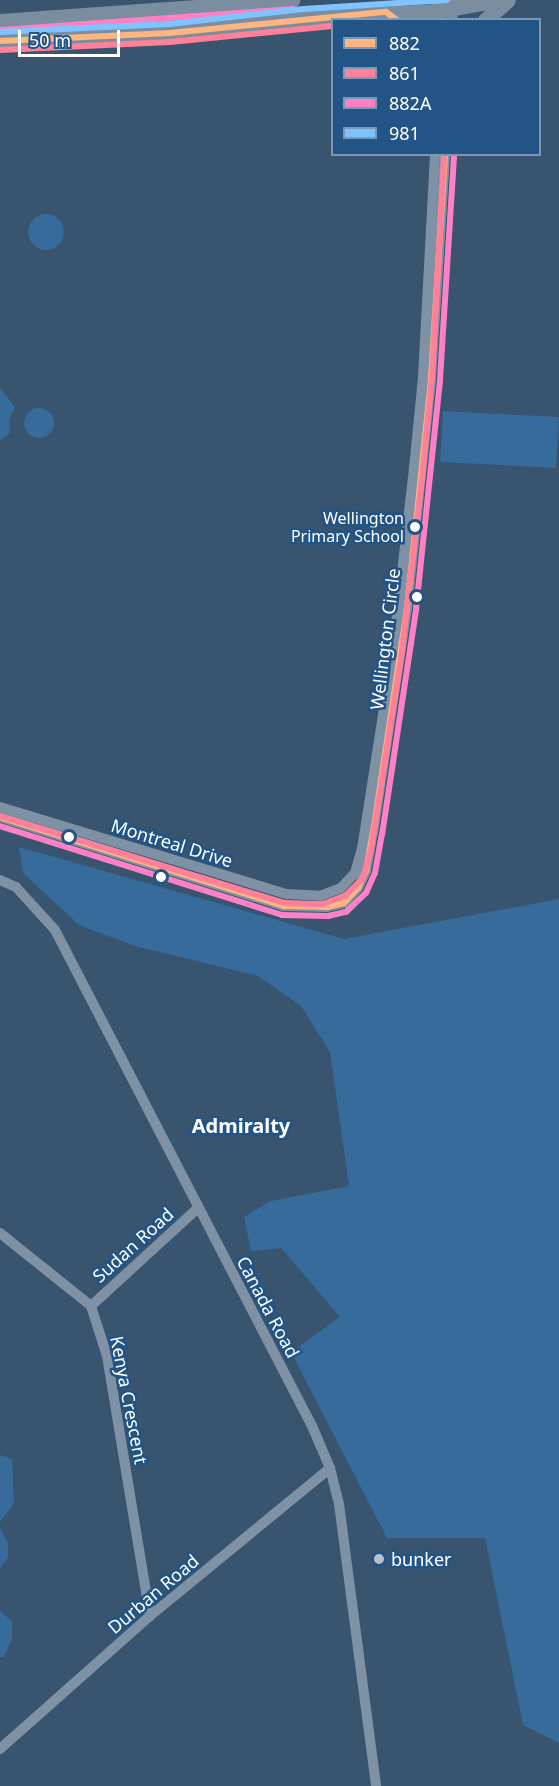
<!DOCTYPE html>
<style>
body{margin:0}
#map{position:relative;width:559px;height:1786px;overflow:hidden;background:#38546f;font-family:"Noto Sans",sans-serif}
div>[style]{position:absolute}
.green>*{inset:0;background:#366b9b;transform-origin:0 0}
.round{border-radius:50%}
.minor>*{height:10px;margin:-5px;padding:0 5px;transform-origin:5px;border-radius:5px;background:#7f92a5}
.secondary>*{height:15px;margin:-7.5px;padding:0 7.5px;transform-origin:7.5px;border-radius:7.5px;background:#7a8ea0}
.bus-1>*{height:6px;margin:-3px;padding:0 3px;transform-origin:3px;border-radius:3px;background:#ffb580}
.bus-2>*{height:6px;margin:-3px;padding:0 3px;transform-origin:3px;border-radius:3px;background:#ff8098}
.bus-3>*{height:6px;margin:-3px;padding:0 3px;transform-origin:3px;border-radius:3px;background:#ff80c5}
.bus-4>*{height:6px;margin:-3px;padding:0 3px;transform-origin:3px;border-radius:3px;background:#80c4ff}
.dots>*{width:16px;height:16px;translate:-50% -50%;box-sizing:border-box;border:3px solid #225585;border-radius:50%}
span{translate:-50% -50%;white-space:nowrap;text-align:center;line-height:1.15;-webkit-text-stroke:5px #225585;paint-order:stroke}
.bus-label{font-size:16px;color:#fff}
.right{translate:-100% -50%;text-align:right}
.street-label{font-size:18px;color:#fff}
.poi-label{font-size:18px;color:#fff}
.left{translate:0 -50%;text-align:left}
.neighbourhood-label{font-size:20px;color:#fff;font-weight:700}
.legend{position:absolute;left:331px;top:18px;width:210px;height:138px;box-sizing:border-box;background:#225585;border:2px solid #7a99b6;margin:0;padding:8px 10px;list-style:none;font-size:18px;color:#fff}
.legend li{display:flex;align-items:center;gap:12px;height:30px}
.legend b{width:30px;border:2px solid #7a99b6}
.scale{position:absolute;left:18px;top:30px;width:102px;height:27px;box-sizing:border-box;border:3px solid #fff;border-top:0;padding-left:8px;font-size:18px;line-height:21px;white-space:nowrap;color:#fff;-webkit-text-stroke:4px #225585;paint-order:stroke}
</style>
<div id="map">
<div class="green">
<div class="round" style="left:28px;top:214px;width:36px;height:36px"></div>
<div style="clip-path:polygon(0 388px,15px 407px,9px 420px,10px 433px,0 440px)"></div>
<div class="round" style="left:24px;top:408px;width:30px;height:30px"></div>
<div style="left:443px;top:411px;width:116px;height:51px;rotate:3deg"></div>
<div style="clip-path:polygon(19px 847px,344px 939px,559px 899px,559px 1743px,523px 1725px,485px 1538px,387px 1538px,291px 1352px,340px 1317px,281px 1248px,251px 1251px,244px 1217px,271px 1201px,349px 1186px,330px 1052px,301px 1006px,258px 976px,135px 946px,79px 925px,23px 873px)"></div>
<div style="clip-path:polygon(0 1455px,12px 1459px,14px 1504px,0 1522px)"></div>
<div style="clip-path:polygon(0 1528px,8px 1543px,8px 1558px,0 1568px)"></div>
<div style="clip-path:polygon(0 1611px,12px 1621px,12px 1639px,4px 1657px,0 1657px)"></div>
</div>
<div class="minor">
<div style="left:437px;top:0;width:20px;rotate:90deg"></div>
<div style="left:452px;top:20px;width:20px;rotate:-84deg"></div>
<div style="left:0;top:807px;width:300px;rotate:16.9deg"></div>
<div style="left:287px;top:894px;width:33px;rotate:3deg"></div>
<div style="left:320px;top:896px;width:22px;rotate:-21deg"></div>
<div style="left:341px;top:888px;width:21px;rotate:-47deg"></div>
<div style="left:355px;top:873px;width:25px;rotate:-74deg"></div>
<div style="left:362px;top:849px;width:201px;rotate:-81.1deg"></div>
<div style="left:393px;top:650px;width:173px;rotate:-83.4deg"></div>
<div style="left:413px;top:478px;width:101px;rotate:-84.3deg"></div>
<div style="left:423px;top:377px;width:223px;rotate:-86.9deg"></div>
<div style="left:0;top:817px;width:298px;rotate:17.4deg"></div>
<div style="left:284px;top:906px;width:43px;rotate:1.3deg"></div>
<div style="left:327px;top:907px;width:17px;rotate:-13deg"></div>
<div style="left:344px;top:903px;width:21px;rotate:-47deg"></div>
<div style="left:358px;top:888px;width:19px;rotate:-65deg"></div>
<div style="left:366px;top:871px;width:39px;rotate:-80deg"></div>
<div style="left:373px;top:833px;width:228px;rotate:-81.4deg"></div>
<div style="left:407px;top:608px;width:231px;rotate:-84deg"></div>
<div style="left:431px;top:378px;width:224px;rotate:-86.4deg"></div>
<div style="left:0;top:880px;width:17px;rotate:24deg"></div>
<div style="left:16px;top:887px;width:58px;rotate:47.8deg"></div>
<div style="left:55px;top:930px;width:559px;rotate:62.61deg"></div>
<div style="left:312px;top:1426px;width:46px;rotate:66.8deg"></div>
<div style="left:330px;top:1468px;width:37px;rotate:76deg"></div>
<div style="left:339px;top:1504px;width:284px;rotate:82.5deg"></div>
<div style="left:0;top:1233px;width:117px;rotate:38.7deg"></div>
<div style="left:91px;top:1306px;width:52px;rotate:72.3deg"></div>
<div style="left:107px;top:1356px;width:264px;rotate:80.6deg"></div>
<div style="left:91px;top:1306px;width:144px;rotate:-42.5deg"></div>
<div style="left:0;top:1749px;width:200px;rotate:-41.6deg"></div>
<div style="left:150px;top:1616px;width:233px;rotate:-39.4deg"></div>
</div>
<div class="secondary">
<div style="left:485px;top:20px;width:30px;rotate:-41deg"></div>
<div style="left:0;top:21px;width:293px;rotate:-4.1deg"></div>
<div style="left:0;top:41px;width:170px;rotate:-2.7deg"></div>
<div style="left:170px;top:33px;width:135px;rotate:-6.4deg"></div>
<div style="left:304px;top:18px;width:133px;rotate:-3deg"></div>
<div style="left:437px;top:11px;width:63px;rotate:-10.1deg"></div>
</div>
<div class="bus-1">
<div style="left:0;top:41px;width:170px;rotate:-2.7deg"></div>
<div style="left:170px;top:33px;width:217px;rotate:-5.6deg"></div>
<div style="left:386px;top:12px;width:14px;rotate:36deg"></div>
<div style="left:0;top:817px;width:298px;rotate:17.4deg"></div>
<div style="left:284px;top:906px;width:43px;rotate:1.3deg"></div>
<div style="left:327px;top:907px;width:17px;rotate:-13deg"></div>
<div style="left:344px;top:903px;width:21px;rotate:-47deg"></div>
<div style="left:358px;top:888px;width:19px;rotate:-65deg"></div>
<div style="left:366px;top:871px;width:39px;rotate:-80deg"></div>
<div style="left:373px;top:833px;width:228px;rotate:-81.4deg"></div>
<div style="left:407px;top:608px;width:231px;rotate:-84deg"></div>
<div style="left:431px;top:378px;width:224px;rotate:-86.4deg"></div>
</div>
<div class="bus-2">
<div style="left:0;top:50px;width:170px;rotate:-2.7deg"></div>
<div style="left:170px;top:42px;width:163px;rotate:-5.6deg"></div>
<div style="left:0;top:816px;width:298px;rotate:17deg"></div>
<div style="left:285px;top:903px;width:38px;rotate:2deg"></div>
<div style="left:323px;top:904px;width:25px;rotate:-21deg"></div>
<div style="left:346px;top:895px;width:24px;rotate:-45deg"></div>
<div style="left:363px;top:878px;width:29px;rotate:-74deg"></div>
<div style="left:371px;top:850px;width:201px;rotate:-81.1deg"></div>
<div style="left:402px;top:651px;width:173px;rotate:-83.4deg"></div>
<div style="left:422px;top:479px;width:102px;rotate:-84.4deg"></div>
<div style="left:432px;top:377px;width:223px;rotate:-86.9deg"></div>
</div>
<div class="bus-3">
<div style="left:1px;top:30px;width:293px;rotate:-4.1deg"></div>
<div style="left:0;top:826px;width:296px;rotate:17.5deg"></div>
<div style="left:282px;top:915px;width:46px;rotate:1.2deg"></div>
<div style="left:328px;top:916px;width:18px;rotate:-13deg"></div>
<div style="left:346px;top:912px;width:28px;rotate:-44deg"></div>
<div style="left:366px;top:893px;width:22px;rotate:-66deg"></div>
<div style="left:375px;top:873px;width:39px;rotate:-80deg"></div>
<div style="left:382px;top:835px;width:229px;rotate:-81.4deg"></div>
<div style="left:416px;top:609px;width:231px;rotate:-84deg"></div>
<div style="left:440px;top:379px;width:224px;rotate:-86.4deg"></div>
</div>
<div class="bus-4">
<div style="left:0;top:32px;width:169px;rotate:-2.7deg"></div>
<div style="left:169px;top:24px;width:135px;rotate:-6.4deg"></div>
<div style="left:303px;top:9px;width:144px;rotate:-3.6deg"></div>
</div>
<div class="dots">
<div style="left:415px;top:527px;background:#fff"></div>
<div style="left:417px;top:597px;background:#fff"></div>
<div style="left:69px;top:837px;background:#fff"></div>
<div style="left:161px;top:877px;background:#fff"></div>
<div style="left:379px;top:1559px;background:#b9c3cd"></div>
</div>
<div class="bus-label">
<span class="right" style="left:404px;top:527px">Wellington<br>Primary School</span>
</div>
<div class="street-label">
<span style="left:385px;top:639px;rotate:-83deg">Wellington Circle</span>
<span style="left:172px;top:843px;rotate:17deg">Montreal Drive</span>
<span style="left:133px;top:1245px;rotate:-42deg">Sudan Road</span>
<span style="left:268px;top:1307px;rotate:62deg">Canada Road</span>
<span style="left:129px;top:1400px;rotate:79deg">Kenya Crescent</span>
<span style="left:153px;top:1594px;rotate:-40deg">Durban Road</span>
</div>
<div class="poi-label">
<span class="left" style="left:391px;top:1559px">bunker</span>
</div>
<div class="neighbourhood-label">
<span style="left:241px;top:1125px">Admiralty</span>
</div>
<ul class="legend">
<li><b style="height:8px;background:#ffb580"></b>882</li>
<li><b style="height:8px;background:#ff8098"></b>861</li>
<li><b style="height:8px;background:#ff80c5"></b>882A</li>
<li><b style="height:8px;background:#80c4ff"></b>981</li>
</ul>
<div class="scale">50 m</div>
</div>
